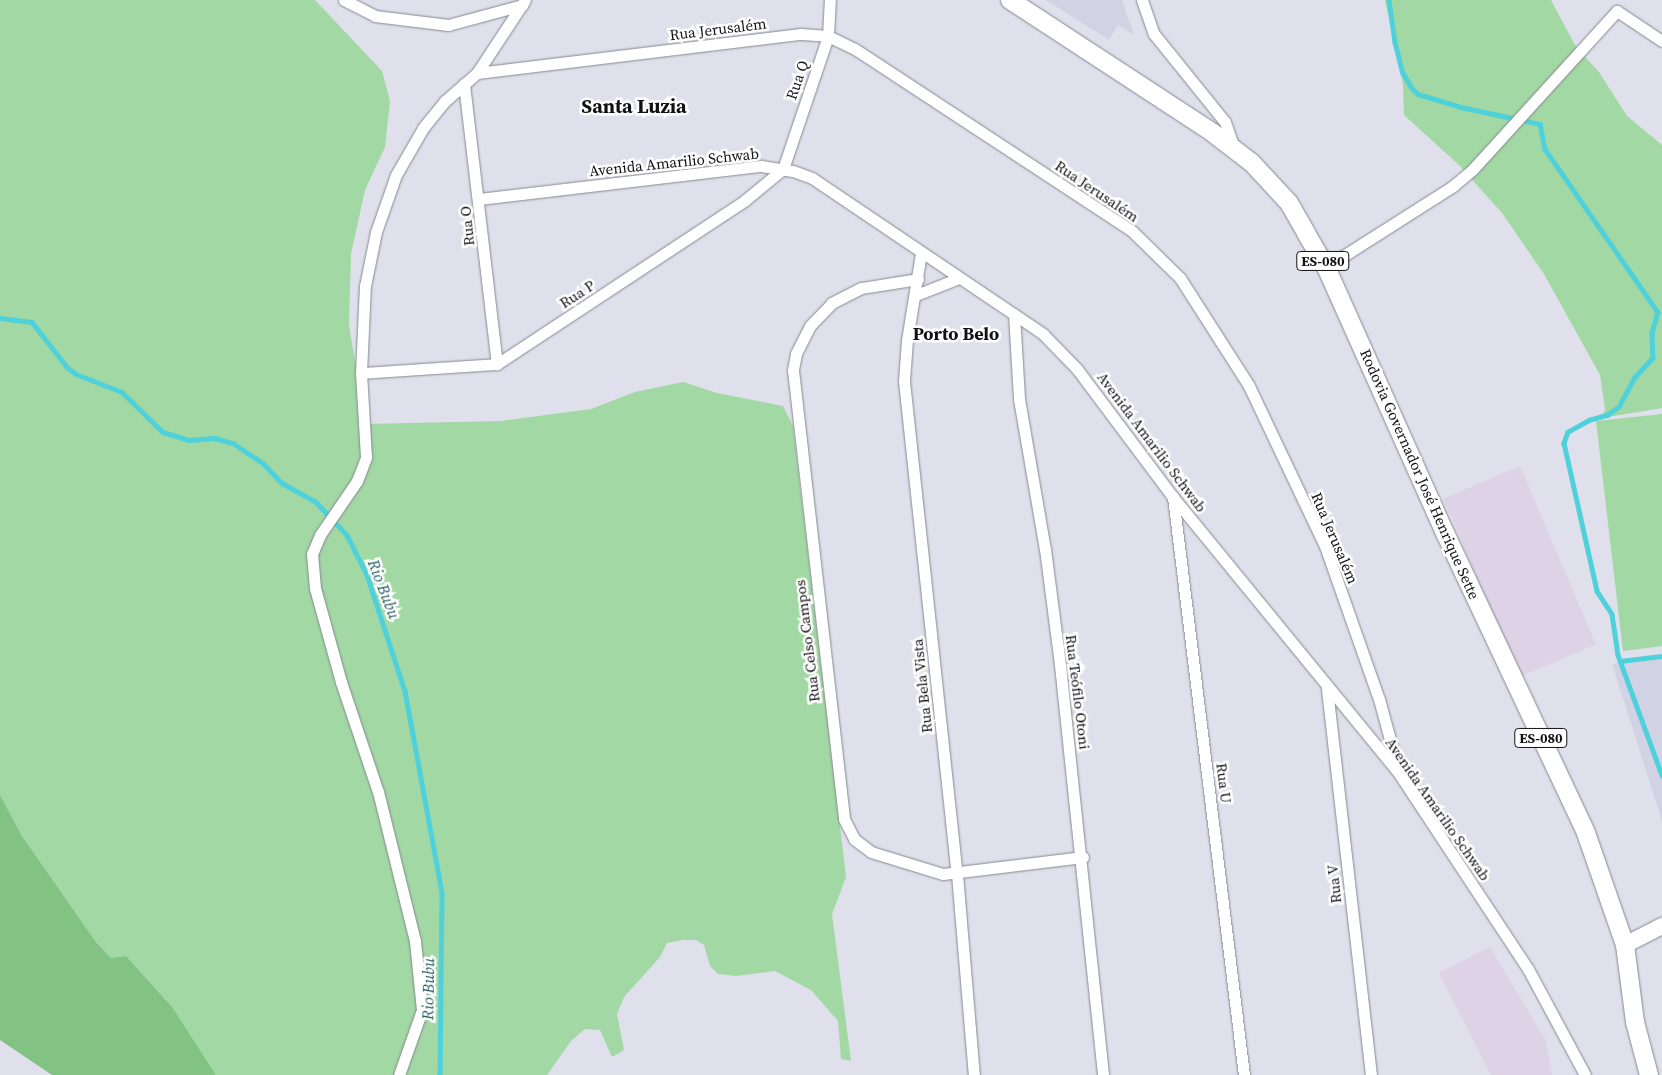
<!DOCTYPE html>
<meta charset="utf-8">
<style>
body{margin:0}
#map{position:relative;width:1662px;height:1075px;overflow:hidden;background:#dfe0eb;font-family:"Source Serif 4",serif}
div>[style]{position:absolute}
.built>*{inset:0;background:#d1d3e5}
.education>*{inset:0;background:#ddd2e6;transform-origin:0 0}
.green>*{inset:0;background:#a2d8a3}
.forest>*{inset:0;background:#82c383}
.stream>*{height:4.5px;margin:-2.25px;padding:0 2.25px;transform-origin:2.25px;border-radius:2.25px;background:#4fd1db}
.roads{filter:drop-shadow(0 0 1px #868892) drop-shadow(0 0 1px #868892)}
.street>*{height:11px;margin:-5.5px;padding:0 5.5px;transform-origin:5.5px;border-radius:5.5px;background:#fff}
.secondary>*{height:16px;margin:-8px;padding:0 8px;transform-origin:8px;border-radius:8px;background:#fff}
.primary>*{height:18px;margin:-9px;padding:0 9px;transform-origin:9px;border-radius:9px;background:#fff}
span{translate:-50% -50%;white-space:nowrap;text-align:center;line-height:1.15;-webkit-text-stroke:5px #fff;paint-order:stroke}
.shield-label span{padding:1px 4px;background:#fff;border:1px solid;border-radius:4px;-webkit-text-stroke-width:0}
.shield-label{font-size:14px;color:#111115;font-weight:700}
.street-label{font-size:15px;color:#111115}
.water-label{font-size:16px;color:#285e62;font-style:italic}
.quarter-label{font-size:18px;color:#111115;font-weight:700}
.district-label{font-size:20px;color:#111115;font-weight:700}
</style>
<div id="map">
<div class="built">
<div style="clip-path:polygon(1046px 0,1122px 0,1134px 35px,1118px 25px,1109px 40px)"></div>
<div style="clip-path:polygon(1662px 657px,1662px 821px,1612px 664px)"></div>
</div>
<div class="education">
<div style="left:1520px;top:466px;width:194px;height:83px;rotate:67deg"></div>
<div style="clip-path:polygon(1490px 947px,1546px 1041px,1552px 1075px,1491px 1075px,1439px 973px)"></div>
</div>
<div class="green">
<div style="clip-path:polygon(0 0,315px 0,382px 71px,390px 101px,385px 147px,365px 190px,351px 254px,349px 326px,366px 424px,501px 421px,591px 409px,635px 392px,683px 382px,717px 393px,783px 406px,793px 426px,846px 877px,832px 914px,851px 1061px,841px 1059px,838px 1021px,811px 990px,775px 971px,736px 976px,718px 974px,710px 966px,704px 945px,696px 940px,683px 940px,667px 943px,660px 957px,624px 997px,617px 1014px,624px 1050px,612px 1057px,600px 1030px,585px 1029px,571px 1041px,547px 1075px,216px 1075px,173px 1008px,126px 956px,111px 958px,96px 942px,22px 836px,0 795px)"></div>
<div style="clip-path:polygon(1385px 0,1551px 0,1576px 47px,1599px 72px,1627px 116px,1662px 145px,1662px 408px,1602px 418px,1605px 409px,1600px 375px,1544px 274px,1502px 213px,1459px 165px,1404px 115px,1403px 84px)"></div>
<div style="clip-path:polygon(1662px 414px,1662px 646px,1623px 651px,1596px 421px)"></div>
</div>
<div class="forest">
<div style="clip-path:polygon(0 795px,22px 836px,96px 942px,111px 958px,126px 956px,173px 1008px,216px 1075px,52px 1075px,0 1040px)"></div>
</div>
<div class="stream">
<div style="left:1389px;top:0;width:42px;rotate:81.9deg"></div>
<div style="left:1395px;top:42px;width:32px;rotate:76deg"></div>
<div style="left:1403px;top:73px;width:17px;rotate:59deg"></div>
<div style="left:1412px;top:88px;width:8px;rotate:45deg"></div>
<div style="left:1418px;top:94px;width:45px;rotate:16.8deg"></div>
<div style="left:1461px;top:107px;width:81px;rotate:12.1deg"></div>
<div style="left:1540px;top:124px;width:25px;rotate:79deg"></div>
<div style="left:1545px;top:149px;width:198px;rotate:55.3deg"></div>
<div style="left:1658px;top:312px;width:22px;rotate:106deg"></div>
<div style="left:1652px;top:333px;width:25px;rotate:88deg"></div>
<div style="left:1653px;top:358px;width:26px;rotate:133deg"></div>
<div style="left:1635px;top:377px;width:34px;rotate:118deg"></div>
<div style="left:1619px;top:407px;width:14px;rotate:144deg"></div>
<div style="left:1608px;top:415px;width:19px;rotate:164deg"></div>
<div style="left:1590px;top:420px;width:25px;rotate:151deg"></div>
<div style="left:1568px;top:432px;width:12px;rotate:110deg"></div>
<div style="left:1564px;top:443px;width:152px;rotate:77.4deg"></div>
<div style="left:1597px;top:591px;width:27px;rotate:57deg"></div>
<div style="left:1612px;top:614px;width:41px;rotate:81.7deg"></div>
<div style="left:1618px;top:655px;width:128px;rotate:69.9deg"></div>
<div style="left:0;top:318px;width:32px;rotate:7deg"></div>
<div style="left:32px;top:322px;width:57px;rotate:52.1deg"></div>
<div style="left:67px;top:367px;width:11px;rotate:38deg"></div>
<div style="left:76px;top:374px;width:49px;rotate:21.4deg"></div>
<div style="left:122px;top:392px;width:57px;rotate:44.3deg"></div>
<div style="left:163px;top:432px;width:28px;rotate:17deg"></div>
<div style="left:190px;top:440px;width:25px;rotate:-5deg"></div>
<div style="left:215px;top:438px;width:19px;rotate:16deg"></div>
<div style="left:233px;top:443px;width:37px;rotate:34deg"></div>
<div style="left:264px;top:464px;width:26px;rotate:47deg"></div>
<div style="left:282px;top:483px;width:39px;rotate:29deg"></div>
<div style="left:316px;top:502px;width:45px;rotate:46.8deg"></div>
<div style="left:347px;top:535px;width:45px;rotate:63.4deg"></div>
<div style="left:367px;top:575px;width:122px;rotate:71.9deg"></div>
<div style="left:405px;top:691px;width:205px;rotate:79.6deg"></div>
<div style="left:442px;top:893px;width:182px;rotate:90.6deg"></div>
<div style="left:1620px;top:661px;width:42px;rotate:-6.8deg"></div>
</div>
<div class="roads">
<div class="street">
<div style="left:344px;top:0;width:35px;rotate:27deg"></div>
<div style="left:375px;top:16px;width:74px;rotate:7deg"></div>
<div style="left:448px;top:25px;width:77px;rotate:-15.1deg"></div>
<div style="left:1142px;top:0;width:36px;rotate:71deg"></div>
<div style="left:1154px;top:34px;width:113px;rotate:51.1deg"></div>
<div style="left:1225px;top:122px;width:28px;rotate:71deg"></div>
<div style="left:477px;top:73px;width:326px;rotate:-6.9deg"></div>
<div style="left:801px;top:34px;width:27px;rotate:4deg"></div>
<div style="left:828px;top:36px;width:30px;rotate:26deg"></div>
<div style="left:855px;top:49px;width:331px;rotate:33.3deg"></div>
<div style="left:1132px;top:231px;width:67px;rotate:44.4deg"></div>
<div style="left:1180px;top:278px;width:128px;rotate:57.4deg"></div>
<div style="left:1249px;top:386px;width:177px;rotate:64.6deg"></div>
<div style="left:1325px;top:546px;width:162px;rotate:70.6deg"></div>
<div style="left:1379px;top:699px;width:73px;rotate:74.8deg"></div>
<div style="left:464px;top:84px;width:282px;rotate:83.3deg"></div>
<div style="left:479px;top:199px;width:284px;rotate:-6.7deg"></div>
<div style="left:761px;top:166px;width:32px;rotate:9deg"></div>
<div style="left:793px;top:171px;width:20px;rotate:20deg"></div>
<div style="left:812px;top:178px;width:279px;rotate:34deg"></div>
<div style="left:1043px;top:334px;width:49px;rotate:45.8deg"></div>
<div style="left:1077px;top:369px;width:159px;rotate:53.2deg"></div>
<div style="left:1172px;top:496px;width:360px;rotate:50.7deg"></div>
<div style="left:1400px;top:775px;width:232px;rotate:56.6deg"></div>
<div style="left:1528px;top:969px;width:120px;rotate:61.7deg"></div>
<div style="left:921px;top:253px;width:88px;rotate:99.1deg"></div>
<div style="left:907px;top:340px;width:41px;rotate:94.2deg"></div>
<div style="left:904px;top:381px;width:496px;rotate:83.9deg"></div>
<div style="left:957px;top:874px;width:202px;rotate:85.2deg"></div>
<div style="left:1326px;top:267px;width:151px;rotate:-32.5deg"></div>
<div style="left:1453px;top:186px;width:26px;rotate:-40deg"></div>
<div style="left:1473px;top:169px;width:214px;rotate:-47.7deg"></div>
<div style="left:1617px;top:11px;width:54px;rotate:33.7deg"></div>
<div style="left:918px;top:279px;width:58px;rotate:171deg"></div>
<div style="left:861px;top:288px;width:33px;rotate:153deg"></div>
<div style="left:832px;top:303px;width:32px;rotate:134deg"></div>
<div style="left:810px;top:326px;width:31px;rotate:117deg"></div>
<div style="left:796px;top:354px;width:16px;rotate:101deg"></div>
<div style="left:793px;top:370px;width:452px;rotate:83.5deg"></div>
<div style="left:844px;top:819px;width:22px;rotate:63deg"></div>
<div style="left:854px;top:839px;width:21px;rotate:37deg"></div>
<div style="left:871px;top:852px;width:75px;rotate:17deg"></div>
<div style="left:943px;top:874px;width:141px;rotate:-6.9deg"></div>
<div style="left:916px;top:295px;width:46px;rotate:-21.6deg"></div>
<div style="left:1014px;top:314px;width:85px;rotate:86.6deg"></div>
<div style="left:1019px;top:399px;width:152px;rotate:80.2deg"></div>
<div style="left:1045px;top:549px;width:117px;rotate:82.6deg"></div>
<div style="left:1060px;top:665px;width:412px;rotate:84deg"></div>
<div style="left:361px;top:373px;width:136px;rotate:-3.8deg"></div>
<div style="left:497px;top:364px;width:296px;rotate:-33.4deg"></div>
<div style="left:744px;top:201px;width:50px;rotate:-39.4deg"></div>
<div style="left:783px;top:169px;width:140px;rotate:-71.3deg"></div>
<div style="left:828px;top:36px;width:36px;rotate:-87deg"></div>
<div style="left:1173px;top:497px;width:582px;rotate:83deg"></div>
<div style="left:1327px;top:689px;width:388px;rotate:83.5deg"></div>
<div style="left:399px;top:1075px;width:69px;rotate:-70.5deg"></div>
<div style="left:422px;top:1010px;width:69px;rotate:-95.8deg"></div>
<div style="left:415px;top:941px;width:154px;rotate:-103.9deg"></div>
<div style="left:378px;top:792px;width:116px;rotate:-108.6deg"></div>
<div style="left:341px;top:682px;width:98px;rotate:-105.5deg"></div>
<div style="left:315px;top:588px;width:34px;rotate:-95deg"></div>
<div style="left:312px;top:554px;width:21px;rotate:-67deg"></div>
<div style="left:320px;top:535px;width:65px;rotate:-55.6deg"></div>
<div style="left:357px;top:481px;width:26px;rotate:-69deg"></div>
<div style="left:366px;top:457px;width:84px;rotate:-93.4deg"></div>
<div style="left:361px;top:373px;width:87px;rotate:-87.4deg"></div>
<div style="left:365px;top:286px;width:55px;rotate:-78.5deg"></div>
<div style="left:376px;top:232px;width:60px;rotate:-70.7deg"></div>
<div style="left:396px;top:175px;width:54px;rotate:-60.1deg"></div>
<div style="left:423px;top:128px;width:35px;rotate:-51deg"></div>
<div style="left:445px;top:101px;width:43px;rotate:-41.2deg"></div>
<div style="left:477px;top:73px;width:87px;rotate:-56.7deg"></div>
</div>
<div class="secondary">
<div style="left:1625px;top:945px;width:42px;rotate:-27.2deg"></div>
</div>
<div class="primary">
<div style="left:1010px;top:0;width:243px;rotate:33.2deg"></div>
<div style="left:1213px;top:133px;width:49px;rotate:37.6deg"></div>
<div style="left:1252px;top:163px;width:54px;rotate:47.2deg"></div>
<div style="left:1289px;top:203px;width:34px;rotate:60deg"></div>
<div style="left:1306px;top:233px;width:39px;rotate:60deg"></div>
<div style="left:1326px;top:267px;width:294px;rotate:65.9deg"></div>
<div style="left:1446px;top:535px;width:329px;rotate:64.8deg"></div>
<div style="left:1586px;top:833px;width:119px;rotate:70.8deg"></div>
<div style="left:1625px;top:945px;width:78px;rotate:82.6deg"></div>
<div style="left:1635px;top:1022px;width:55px;rotate:75.2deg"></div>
</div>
</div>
<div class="shield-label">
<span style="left:1323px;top:261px">ES-080</span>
<span style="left:1541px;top:738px">ES-080</span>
</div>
<div class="street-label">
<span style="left:718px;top:29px;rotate:-7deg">Rua Jerusalém</span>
<span style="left:797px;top:80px;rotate:-71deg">Rua Q</span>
<span style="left:674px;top:162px;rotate:-6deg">Avenida Amarilio Schwab</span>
<span style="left:1097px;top:191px;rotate:34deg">Rua Jerusalém</span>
<span style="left:467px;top:226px;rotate:-96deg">Rua O</span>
<span style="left:577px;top:294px;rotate:-33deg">Rua P</span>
<span style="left:1152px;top:442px;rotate:53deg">Avenida Amarilio Schwab</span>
<span style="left:1420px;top:474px;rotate:66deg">Rodovia Governador José Henrique Sette</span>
<span style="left:1335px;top:538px;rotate:67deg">Rua Jerusalém</span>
<span style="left:807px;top:641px;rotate:-97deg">Rua Celso Campos</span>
<span style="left:922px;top:686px;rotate:-96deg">Rua Bela Vista</span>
<span style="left:1078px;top:692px;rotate:83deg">Rua Teófilo Otoni</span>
<span style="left:1224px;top:783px;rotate:83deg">Rua U</span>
<span style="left:1438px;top:809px;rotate:55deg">Avenida Amarilio Schwab</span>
<span style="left:1334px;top:884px;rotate:-96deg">Rua V</span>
</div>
<div class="water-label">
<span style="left:384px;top:589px;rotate:69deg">Rio Bubu</span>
<span style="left:428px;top:989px;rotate:-89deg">Rio Bubu</span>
</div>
<div class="quarter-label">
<span style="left:956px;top:334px">Porto Belo</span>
</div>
<div class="district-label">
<span style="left:634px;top:106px">Santa Luzia</span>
</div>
</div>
